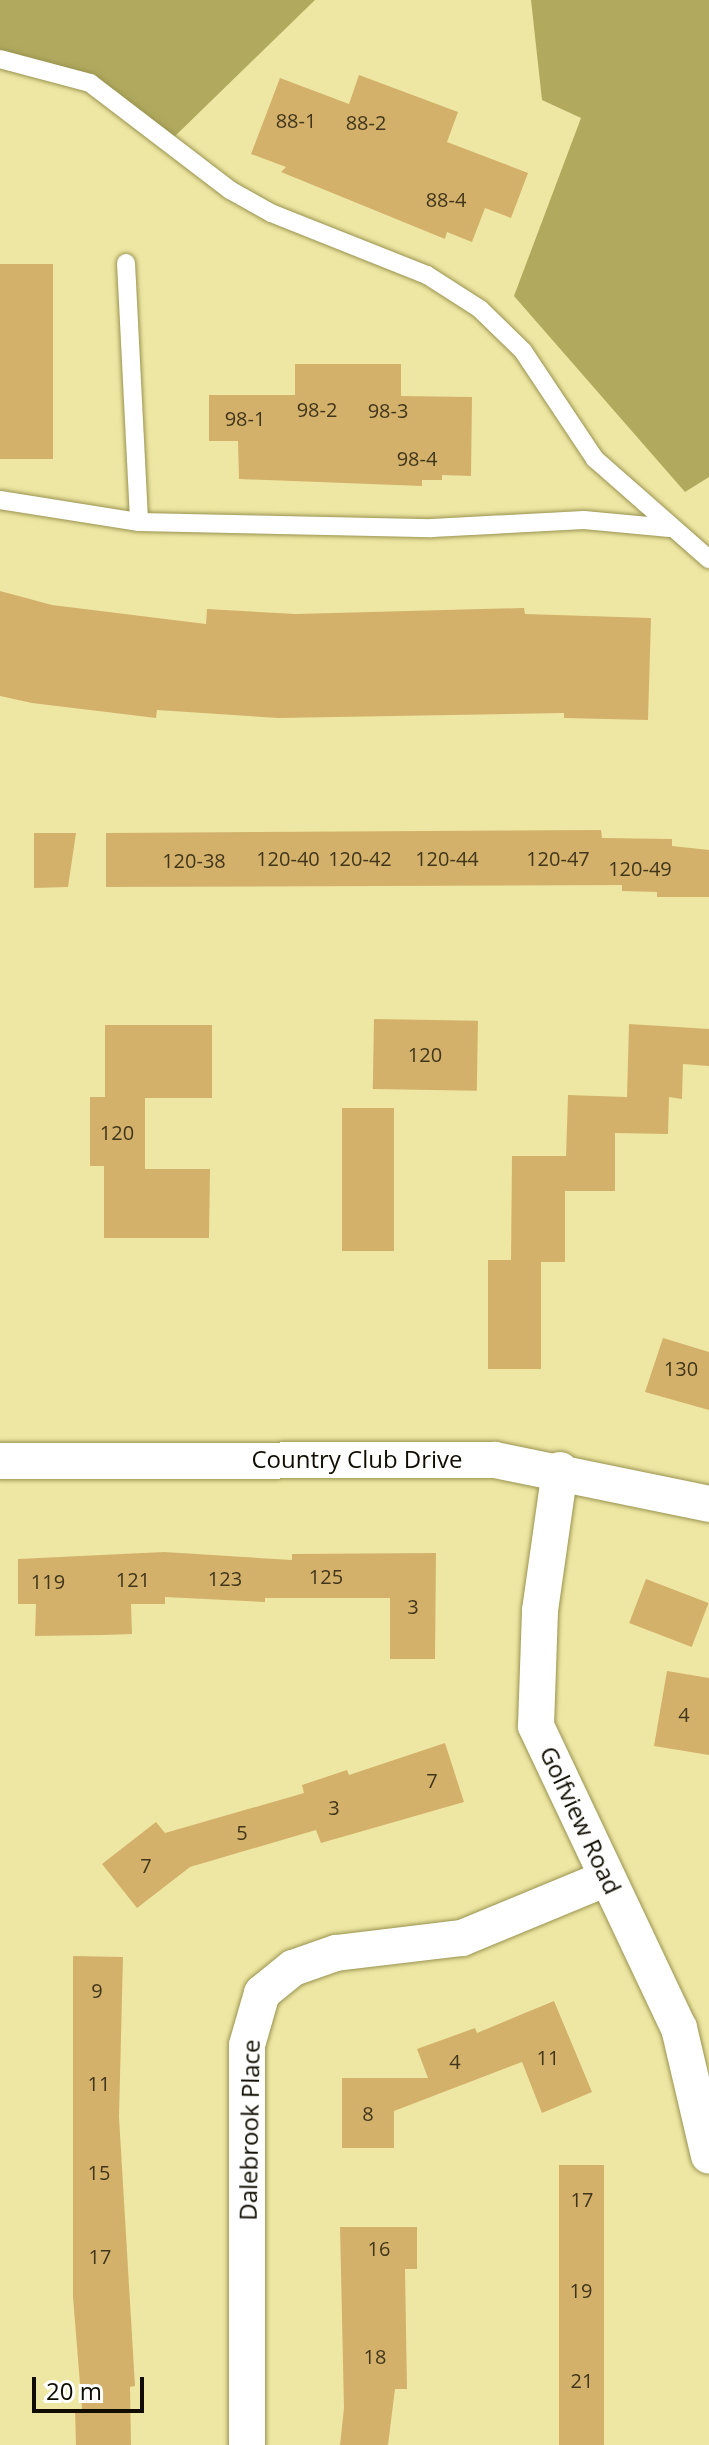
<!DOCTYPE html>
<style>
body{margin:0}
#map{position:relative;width:709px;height:2445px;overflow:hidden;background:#eee7a3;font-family:"Open Sans",sans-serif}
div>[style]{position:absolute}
.forest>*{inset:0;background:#b0a95e}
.building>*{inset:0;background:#d3b16b;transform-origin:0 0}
.roads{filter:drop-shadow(0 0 2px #999351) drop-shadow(0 0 2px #999351)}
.lane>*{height:18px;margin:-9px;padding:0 9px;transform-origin:9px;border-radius:9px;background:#fff}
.street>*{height:36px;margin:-18px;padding:0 18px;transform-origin:18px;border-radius:18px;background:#fff}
span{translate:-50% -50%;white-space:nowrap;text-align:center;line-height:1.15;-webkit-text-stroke:6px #fff;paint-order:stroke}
.number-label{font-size:20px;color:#41361b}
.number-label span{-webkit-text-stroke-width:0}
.street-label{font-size:24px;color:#100d00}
.scale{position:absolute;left:32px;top:2377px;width:112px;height:36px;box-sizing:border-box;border:4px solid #100d00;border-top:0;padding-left:10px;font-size:24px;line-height:28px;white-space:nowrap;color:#100d00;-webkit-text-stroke:6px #fff;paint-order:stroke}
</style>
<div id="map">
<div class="forest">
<div style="clip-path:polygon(0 0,315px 0,172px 139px,115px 90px,0 60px)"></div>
<div style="clip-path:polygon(531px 0,709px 0,709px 477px,685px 492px,514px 296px,581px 118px,542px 100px)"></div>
</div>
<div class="building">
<div style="clip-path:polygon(359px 75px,458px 112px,447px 142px,528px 173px,511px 218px,485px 208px,472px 242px,447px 232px,445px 239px,281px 172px,286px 167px,251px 154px,280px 78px,349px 104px)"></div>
<div style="left:0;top:264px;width:53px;height:195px"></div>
<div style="clip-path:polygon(295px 364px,401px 364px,401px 396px,472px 397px,471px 476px,442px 475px,442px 480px,422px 480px,422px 486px,239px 479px,238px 441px,209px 441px,209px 395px,295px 395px)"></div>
<div style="clip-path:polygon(0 591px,52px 605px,206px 624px,207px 609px,296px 614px,524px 608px,525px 614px,651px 618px,648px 720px,564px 718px,564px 713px,278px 718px,157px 710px,156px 718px,32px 703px,0 696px)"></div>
<div style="clip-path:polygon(601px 830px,602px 838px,672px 839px,672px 846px,709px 850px,709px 897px,657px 897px,657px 892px,622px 891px,622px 885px,106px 887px,106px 833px)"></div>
<div style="clip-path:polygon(34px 833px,76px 833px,68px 887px,34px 888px)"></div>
<div style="left:374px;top:1019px;width:104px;height:70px;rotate:1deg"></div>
<div style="clip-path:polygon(629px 1024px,709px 1029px,709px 1066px,683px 1064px,682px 1099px,669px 1097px,668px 1134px,615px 1133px,615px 1191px,565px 1191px,565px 1262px,541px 1262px,541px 1369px,488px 1369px,488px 1260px,511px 1260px,512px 1156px,566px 1156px,568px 1095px,627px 1097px)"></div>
<div style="clip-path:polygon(105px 1025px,212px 1025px,212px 1098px,145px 1098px,145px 1169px,210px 1169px,209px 1238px,104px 1238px,104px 1166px,90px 1166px,90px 1097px,105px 1097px)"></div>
<div style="left:394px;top:1108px;width:143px;height:52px;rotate:90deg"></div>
<div style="clip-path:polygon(663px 1338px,709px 1352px,709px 1410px,645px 1392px)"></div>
<div style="clip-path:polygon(164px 1552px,292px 1560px,292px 1554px,436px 1553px,435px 1659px,390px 1659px,390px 1598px,265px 1598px,265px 1602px,165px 1597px,165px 1604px,131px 1604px,132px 1634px,104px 1635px,35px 1636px,36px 1604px,18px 1604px,18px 1559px)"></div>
<div style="left:646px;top:1579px;width:67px;height:47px;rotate:21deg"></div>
<div style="clip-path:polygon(667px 1671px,709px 1678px,709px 1755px,654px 1746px)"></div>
<div style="clip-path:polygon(445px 1743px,464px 1802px,321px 1843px,316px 1830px,190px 1867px,137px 1908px,102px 1864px,156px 1822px,165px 1833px,304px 1793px,302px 1785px,347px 1770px,349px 1775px)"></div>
<div style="clip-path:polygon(73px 1956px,123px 1957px,119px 2117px,135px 2386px,130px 2387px,131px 2445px,76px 2445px,75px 2409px,82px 2409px,73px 2297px)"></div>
<div style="clip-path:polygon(554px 2001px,592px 2092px,542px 2113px,522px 2062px,394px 2111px,394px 2148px,342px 2148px,342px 2078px,428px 2078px,417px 2049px,475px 2028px,477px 2033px)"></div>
<div style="left:559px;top:2165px;width:45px;height:280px"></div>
<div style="clip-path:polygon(340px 2227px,417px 2227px,417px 2269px,405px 2269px,407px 2389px,395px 2389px,388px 2445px,340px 2445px,344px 2408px)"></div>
</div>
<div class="roads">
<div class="lane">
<div style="left:0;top:59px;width:93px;rotate:14.9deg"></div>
<div style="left:90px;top:83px;width:176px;rotate:37.4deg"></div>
<div style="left:230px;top:190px;width:47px;rotate:29.3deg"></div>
<div style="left:271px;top:213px;width:168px;rotate:21.7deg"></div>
<div style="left:427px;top:275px;width:63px;rotate:32.7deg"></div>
<div style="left:480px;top:309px;width:60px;rotate:44.3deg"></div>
<div style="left:523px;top:351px;width:130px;rotate:56.3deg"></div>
<div style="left:595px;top:459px;width:152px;rotate:41.3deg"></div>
<div style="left:126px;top:263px;width:259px;rotate:87.1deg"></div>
<div style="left:0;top:500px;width:141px;rotate:9deg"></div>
<div style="left:139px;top:522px;width:293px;rotate:1.2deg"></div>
<div style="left:432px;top:528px;width:152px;rotate:-3deg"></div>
<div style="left:584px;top:520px;width:86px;rotate:5.3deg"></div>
</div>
<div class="street">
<div style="left:0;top:1461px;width:495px;rotate:-0.1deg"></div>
<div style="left:495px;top:1460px;width:218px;rotate:11.6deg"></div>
<div style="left:560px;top:1470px;width:142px;rotate:98.1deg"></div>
<div style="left:540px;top:1611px;width:115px;rotate:92deg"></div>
<div style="left:536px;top:1726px;width:334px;rotate:64.7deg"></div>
<div style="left:679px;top:2028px;width:131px;rotate:76.8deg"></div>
<div style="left:247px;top:2445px;width:400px;rotate:-90deg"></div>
<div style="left:247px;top:2045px;width:54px;rotate:-73.9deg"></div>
<div style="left:262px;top:1993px;width:40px;rotate:-39deg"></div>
<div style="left:293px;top:1968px;width:46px;rotate:-19.2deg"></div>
<div style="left:336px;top:1953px;width:127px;rotate:-6.8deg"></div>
<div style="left:462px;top:1938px;width:157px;rotate:-22.5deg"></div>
</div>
</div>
<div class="number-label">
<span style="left:296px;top:120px">88-1</span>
<span style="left:366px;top:122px">88-2</span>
<span style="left:446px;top:199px">88-4</span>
<span style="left:317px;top:409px">98-2</span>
<span style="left:388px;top:410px">98-3</span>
<span style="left:245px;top:418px">98-1</span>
<span style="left:417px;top:458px">98-4</span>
<span style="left:288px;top:858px">120-40</span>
<span style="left:360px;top:858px">120-42</span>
<span style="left:447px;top:858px">120-44</span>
<span style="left:558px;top:858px">120-47</span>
<span style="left:194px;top:860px">120-38</span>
<span style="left:640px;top:868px">120-49</span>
<span style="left:425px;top:1054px">120</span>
<span style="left:117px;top:1132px">120</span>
<span style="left:681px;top:1368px">130</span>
<span style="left:326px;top:1576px">125</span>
<span style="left:225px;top:1578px">123</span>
<span style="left:133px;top:1579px">121</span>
<span style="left:48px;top:1581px">119</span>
<span style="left:413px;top:1606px">3</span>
<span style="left:684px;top:1714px">4</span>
<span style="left:432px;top:1780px">7</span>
<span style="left:334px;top:1807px">3</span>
<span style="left:242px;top:1832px">5</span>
<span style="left:146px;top:1865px">7</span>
<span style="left:97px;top:1990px">9</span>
<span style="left:548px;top:2057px">11</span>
<span style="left:455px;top:2061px">4</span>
<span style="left:99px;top:2083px">11</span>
<span style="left:368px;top:2113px">8</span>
<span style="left:99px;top:2172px">15</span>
<span style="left:582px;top:2199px">17</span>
<span style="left:379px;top:2248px">16</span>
<span style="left:100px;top:2256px">17</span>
<span style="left:581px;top:2290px">19</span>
<span style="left:375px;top:2356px">18</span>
<span style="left:582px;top:2380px">21</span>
</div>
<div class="street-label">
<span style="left:357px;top:1459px">Country Club Drive</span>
<span style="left:581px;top:1820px;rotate:65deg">Golfview Road</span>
<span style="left:249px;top:2130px;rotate:-89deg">Dalebrook Place</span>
</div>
<div class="scale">20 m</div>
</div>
